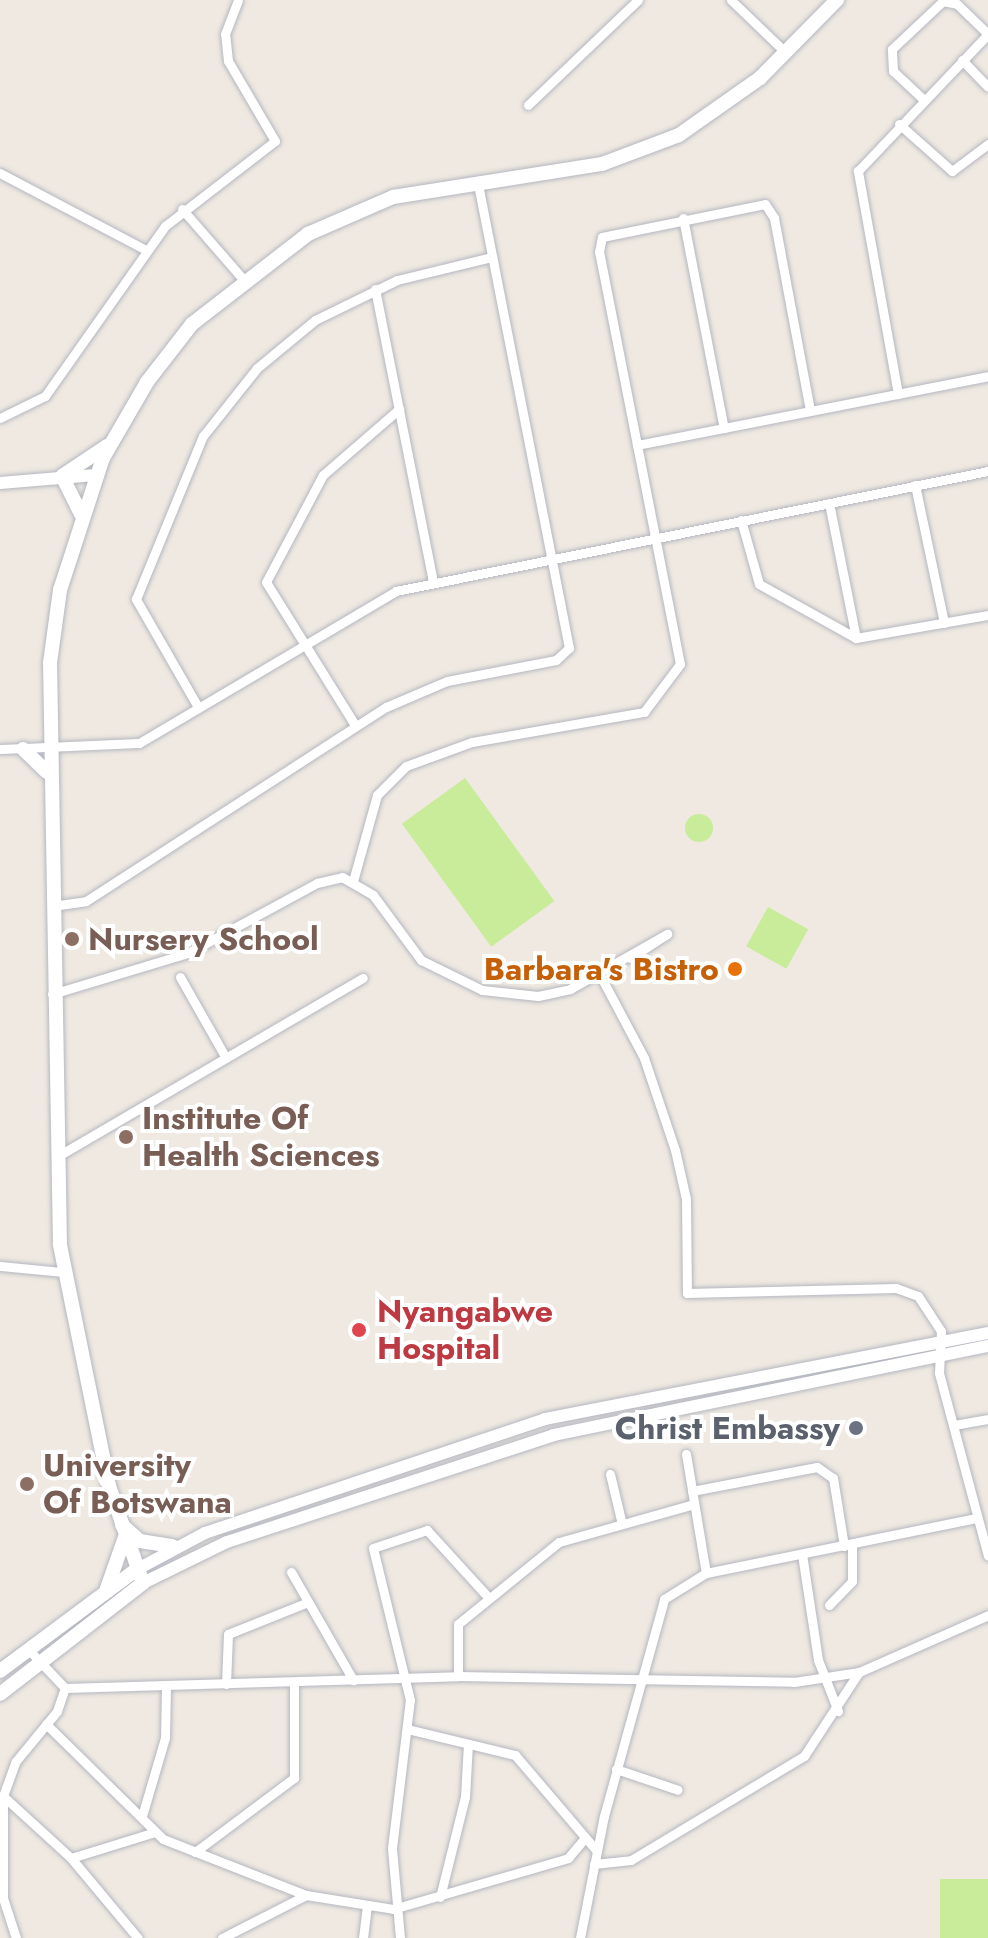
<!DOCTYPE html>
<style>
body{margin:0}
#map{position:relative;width:988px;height:1938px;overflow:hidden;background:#efe9e1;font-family:Jost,sans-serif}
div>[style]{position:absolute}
.pitch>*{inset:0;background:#c9ec9a;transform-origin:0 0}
.round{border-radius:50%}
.roads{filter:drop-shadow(0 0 2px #b4b7c1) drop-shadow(0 0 2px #b4b7c1)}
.minor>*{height:9px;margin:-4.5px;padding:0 4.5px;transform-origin:4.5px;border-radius:4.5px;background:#fff}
.tertiary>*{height:12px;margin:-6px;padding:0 6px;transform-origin:6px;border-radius:6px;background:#fff}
.secondary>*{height:14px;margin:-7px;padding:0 7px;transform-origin:7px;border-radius:7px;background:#fff}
.dots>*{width:22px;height:22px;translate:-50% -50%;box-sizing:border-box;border:4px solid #fff;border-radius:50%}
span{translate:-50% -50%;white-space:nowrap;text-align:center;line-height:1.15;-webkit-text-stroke:8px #fff;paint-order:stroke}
.education-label{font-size:32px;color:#785e54;font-weight:700}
.left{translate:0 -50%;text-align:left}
.food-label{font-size:32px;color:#c56008;font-weight:700}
.right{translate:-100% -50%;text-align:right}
.health-label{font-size:32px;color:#be3a42;font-weight:700}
.worship-label{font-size:32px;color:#5b616d;font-weight:700}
</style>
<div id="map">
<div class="pitch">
<div style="left:465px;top:778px;width:152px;height:78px;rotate:54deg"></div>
<div class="round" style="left:685px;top:814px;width:28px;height:28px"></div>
<div style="left:768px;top:907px;width:46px;height:45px;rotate:29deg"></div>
<div style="left:988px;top:1879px;width:59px;height:48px;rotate:90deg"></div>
</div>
<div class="roads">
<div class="minor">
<div style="left:731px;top:0;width:76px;rotate:43.9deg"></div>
<div style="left:962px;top:60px;width:37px;rotate:46deg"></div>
<div style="left:924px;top:100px;width:42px;rotate:-136.9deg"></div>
<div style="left:893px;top:71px;width:22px;rotate:-93deg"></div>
<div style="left:892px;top:49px;width:70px;rotate:-43.3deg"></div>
<div style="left:943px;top:1px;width:14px;rotate:12deg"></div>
<div style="left:957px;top:4px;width:43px;rotate:44.1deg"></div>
<div style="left:528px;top:105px;width:152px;rotate:-43.7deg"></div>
<div style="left:899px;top:124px;width:71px;rotate:41.6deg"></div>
<div style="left:952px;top:171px;width:45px;rotate:-36.9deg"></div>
<div style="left:0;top:173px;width:163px;rotate:27.8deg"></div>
<div style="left:182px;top:209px;width:91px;rotate:49deg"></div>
<div style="left:683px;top:218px;width:214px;rotate:79deg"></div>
<div style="left:375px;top:289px;width:298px;rotate:78.8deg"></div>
<div style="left:898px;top:394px;width:227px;rotate:-100.2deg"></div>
<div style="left:858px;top:171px;width:189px;rotate:-46.5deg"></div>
<div style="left:0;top:418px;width:50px;rotate:-26.1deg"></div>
<div style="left:45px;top:396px;width:208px;rotate:-54.8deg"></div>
<div style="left:165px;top:226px;width:139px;rotate:-37.7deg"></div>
<div style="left:275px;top:141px;width:93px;rotate:-120.4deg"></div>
<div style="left:228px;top:61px;width:27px;rotate:-96deg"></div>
<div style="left:225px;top:34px;width:36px;rotate:-69deg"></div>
<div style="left:637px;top:445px;width:358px;rotate:-11.1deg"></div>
<div style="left:915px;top:485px;width:141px;rotate:78.1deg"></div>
<div style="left:829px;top:503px;width:138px;rotate:78.7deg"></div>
<div style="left:741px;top:520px;width:66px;rotate:74.3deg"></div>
<div style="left:759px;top:584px;width:111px;rotate:29.1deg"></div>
<div style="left:856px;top:638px;width:134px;rotate:-9.9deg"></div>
<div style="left:198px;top:707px;width:125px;rotate:-119.9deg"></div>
<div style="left:136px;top:599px;width:176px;rotate:-67.7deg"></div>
<div style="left:203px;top:436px;width:87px;rotate:-51.5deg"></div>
<div style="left:257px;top:368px;width:75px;rotate:-39.6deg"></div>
<div style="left:315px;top:320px;width:91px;rotate:-26deg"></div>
<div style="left:397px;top:280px;width:98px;rotate:-13.6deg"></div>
<div style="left:355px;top:725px;width:168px;rotate:-121.9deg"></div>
<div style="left:266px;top:582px;width:121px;rotate:-62deg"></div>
<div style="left:323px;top:475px;width:101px;rotate:-41deg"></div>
<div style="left:0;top:749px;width:139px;rotate:-2.5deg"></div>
<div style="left:139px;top:743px;width:299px;rotate:-30.6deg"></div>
<div style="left:396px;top:591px;width:604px;rotate:-11.46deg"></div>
<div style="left:353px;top:881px;width:89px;rotate:-74.4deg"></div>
<div style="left:377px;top:795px;width:41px;rotate:-45deg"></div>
<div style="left:406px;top:766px;width:70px;rotate:-20deg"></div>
<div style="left:472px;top:742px;width:175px;rotate:-9.9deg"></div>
<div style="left:644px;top:712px;width:60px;rotate:-53.1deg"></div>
<div style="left:680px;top:664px;width:420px;rotate:-101.1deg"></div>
<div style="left:599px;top:252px;width:15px;rotate:-79deg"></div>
<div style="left:602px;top:237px;width:166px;rotate:-11.4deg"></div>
<div style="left:765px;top:204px;width:17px;rotate:57deg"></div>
<div style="left:774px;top:218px;width:196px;rotate:79.4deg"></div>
<div style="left:52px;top:906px;width:34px;rotate:-8deg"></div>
<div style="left:86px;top:901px;width:357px;rotate:-32.9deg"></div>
<div style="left:386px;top:707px;width:66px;rotate:-23.1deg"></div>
<div style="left:447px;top:681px;width:111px;rotate:-10.9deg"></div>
<div style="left:556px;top:660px;width:18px;rotate:-43deg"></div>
<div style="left:569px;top:648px;width:476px;rotate:-101.1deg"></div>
<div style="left:180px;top:977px;width:93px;rotate:60.4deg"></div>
<div style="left:601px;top:977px;width:92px;rotate:62deg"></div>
<div style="left:644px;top:1058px;width:97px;rotate:71.4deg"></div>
<div style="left:675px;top:1150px;width:50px;rotate:77.3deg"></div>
<div style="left:686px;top:1199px;width:94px;rotate:89.4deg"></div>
<div style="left:687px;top:1293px;width:209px;rotate:-1.4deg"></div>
<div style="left:896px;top:1288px;width:23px;rotate:20deg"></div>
<div style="left:918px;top:1296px;width:42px;rotate:56.7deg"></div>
<div style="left:941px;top:1331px;width:42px;rotate:92.7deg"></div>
<div style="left:939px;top:1373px;width:189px;rotate:75deg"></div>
<div style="left:52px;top:994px;width:142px;rotate:-16.8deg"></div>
<div style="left:188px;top:953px;width:147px;rotate:-28.5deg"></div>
<div style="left:317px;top:883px;width:26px;rotate:-13deg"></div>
<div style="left:342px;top:877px;width:36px;rotate:30deg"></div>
<div style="left:373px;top:895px;width:81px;rotate:53.6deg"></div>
<div style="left:421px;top:960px;width:68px;rotate:26.2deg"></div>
<div style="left:482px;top:990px;width:56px;rotate:6.1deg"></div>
<div style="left:538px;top:996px;width:33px;rotate:-12deg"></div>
<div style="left:570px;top:989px;width:112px;rotate:-29.6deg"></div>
<div style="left:667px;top:934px;width:44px;rotate:147deg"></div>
<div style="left:58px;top:1156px;width:353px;rotate:-30.3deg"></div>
<div style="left:0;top:1266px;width:62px;rotate:5.5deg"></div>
<div style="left:954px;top:1425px;width:35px;rotate:-10deg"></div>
<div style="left:686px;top:1454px;width:121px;rotate:80.5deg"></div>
<div style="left:610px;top:1474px;width:47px;rotate:76.6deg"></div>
<div style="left:692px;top:1491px;width:127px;rotate:-10.9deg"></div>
<div style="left:817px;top:1467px;width:19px;rotate:35deg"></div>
<div style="left:833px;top:1478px;width:69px;rotate:80.8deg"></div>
<div style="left:802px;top:1554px;width:107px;rotate:81.4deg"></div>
<div style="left:818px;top:1660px;width:55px;rotate:68.6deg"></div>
<div style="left:291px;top:1572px;width:125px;rotate:60.1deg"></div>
<div style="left:829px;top:1605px;width:33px;rotate:-46deg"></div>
<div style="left:852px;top:1581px;width:37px;rotate:-90deg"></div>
<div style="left:27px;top:1648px;width:55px;rotate:46.5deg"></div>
<div style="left:65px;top:1688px;width:393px;rotate:-1.7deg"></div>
<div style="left:458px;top:1676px;width:336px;rotate:1deg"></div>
<div style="left:794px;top:1682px;width:66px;rotate:-8.7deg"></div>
<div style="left:859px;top:1672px;width:141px;rotate:-23.8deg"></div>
<div style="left:458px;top:1676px;width:52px;rotate:-90deg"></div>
<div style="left:458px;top:1624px;width:130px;rotate:-39.1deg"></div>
<div style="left:559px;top:1542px;width:140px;rotate:-15.7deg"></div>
<div style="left:226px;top:1684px;width:50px;rotate:-87.7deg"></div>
<div style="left:228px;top:1634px;width:86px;rotate:-21.8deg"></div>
<div style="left:46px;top:1724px;width:164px;rotate:44.5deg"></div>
<div style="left:163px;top:1839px;width:154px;rotate:21.4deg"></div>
<div style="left:306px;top:1895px;width:88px;rotate:9.1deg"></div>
<div style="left:393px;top:1909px;width:182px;rotate:-16.2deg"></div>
<div style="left:568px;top:1858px;width:26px;rotate:-50deg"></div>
<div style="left:411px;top:1730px;width:107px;rotate:13.5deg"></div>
<div style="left:515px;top:1755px;width:125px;rotate:49.5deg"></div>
<div style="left:616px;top:1769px;width:65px;rotate:18.7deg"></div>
<div style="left:3px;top:1796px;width:92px;rotate:42.4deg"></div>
<div style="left:71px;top:1858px;width:104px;rotate:50.1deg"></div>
<div style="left:142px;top:1816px;width:81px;rotate:-73.6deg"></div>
<div style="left:165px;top:1738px;width:51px;rotate:-88.9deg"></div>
<div style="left:195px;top:1852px;width:124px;rotate:-36.8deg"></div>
<div style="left:294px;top:1778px;width:96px;rotate:-90deg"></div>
<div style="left:71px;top:1858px;width:88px;rotate:-17.2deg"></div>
<div style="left:594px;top:1864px;width:37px;rotate:-6deg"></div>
<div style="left:631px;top:1860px;width:202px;rotate:-31deg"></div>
<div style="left:804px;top:1756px;width:100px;rotate:-56.8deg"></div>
<div style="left:440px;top:1897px;width:103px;rotate:-76deg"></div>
<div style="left:465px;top:1797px;width:53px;rotate:-86.8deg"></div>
<div style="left:16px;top:1938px;width:42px;rotate:-108deg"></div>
<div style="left:3px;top:1898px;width:102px;rotate:-90deg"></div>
<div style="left:3px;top:1796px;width:37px;rotate:-70deg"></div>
<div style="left:16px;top:1761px;width:65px;rotate:-50.6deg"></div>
<div style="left:57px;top:1711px;width:24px;rotate:-71deg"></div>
<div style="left:222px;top:1938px;width:94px;rotate:-27.1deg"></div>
<div style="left:363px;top:1938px;width:31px;rotate:-83deg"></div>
<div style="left:400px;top:1938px;width:90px;rotate:-95.1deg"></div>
<div style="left:392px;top:1848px;width:149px;rotate:-83.1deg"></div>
<div style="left:410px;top:1700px;width:156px;rotate:-103.7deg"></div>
<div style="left:373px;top:1548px;width:57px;rotate:-18.4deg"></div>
<div style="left:427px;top:1530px;width:91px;rotate:47.7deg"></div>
<div style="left:580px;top:1938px;width:124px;rotate:-78.9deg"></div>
<div style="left:604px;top:1816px;width:225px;rotate:-74.5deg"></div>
<div style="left:664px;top:1599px;width:49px;rotate:-31.8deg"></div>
<div style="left:706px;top:1573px;width:277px;rotate:-11.5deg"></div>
</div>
<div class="tertiary">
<div style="left:0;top:483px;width:96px;rotate:-4.8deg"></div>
<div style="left:136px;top:1570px;width:78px;rotate:-28.2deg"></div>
<div style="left:205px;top:1533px;width:359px;rotate:-18.5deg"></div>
<div style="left:545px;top:1419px;width:451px;rotate:-11deg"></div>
<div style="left:143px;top:1583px;width:93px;rotate:-26deg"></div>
<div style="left:227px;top:1542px;width:344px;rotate:-18.1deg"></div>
<div style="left:554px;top:1435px;width:443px;rotate:-11.6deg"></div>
</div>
<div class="secondary">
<div style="left:81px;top:514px;width:42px;rotate:-116.6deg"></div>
<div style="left:62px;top:476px;width:54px;rotate:-33.7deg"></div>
<div style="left:23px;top:749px;width:33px;rotate:44deg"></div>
<div style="left:122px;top:1525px;width:24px;rotate:42deg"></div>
<div style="left:140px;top:1541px;width:33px;rotate:9deg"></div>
<div style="left:106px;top:1591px;width:57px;rotate:-70.6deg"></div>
<div style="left:0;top:1671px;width:169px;rotate:-36.6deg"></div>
<div style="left:0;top:1694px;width:181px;rotate:-37.8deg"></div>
<div style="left:143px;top:1583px;width:103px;rotate:-109.3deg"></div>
<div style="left:109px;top:1486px;width:246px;rotate:-101.5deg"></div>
<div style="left:60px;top:1245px;width:582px;rotate:-90.98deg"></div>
<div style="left:50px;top:663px;width:74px;rotate:-82.2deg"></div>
<div style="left:60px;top:590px;width:139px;rotate:-72deg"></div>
<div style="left:103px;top:458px;width:88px;rotate:-59.9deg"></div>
<div style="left:147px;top:382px;width:73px;rotate:-52.2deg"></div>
<div style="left:192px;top:324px;width:147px;rotate:-37.8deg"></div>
<div style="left:308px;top:234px;width:93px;rotate:-23.5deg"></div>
<div style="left:393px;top:197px;width:212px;rotate:-9deg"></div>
<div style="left:602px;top:164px;width:82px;rotate:-20.6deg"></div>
<div style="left:679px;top:135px;width:99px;rotate:-35.1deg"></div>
<div style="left:760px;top:78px;width:110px;rotate:-45.4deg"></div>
</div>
</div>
<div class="dots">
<div style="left:72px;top:939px;background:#8d6e63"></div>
<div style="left:735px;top:969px;background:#e8710a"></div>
<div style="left:126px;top:1137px;background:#8d6e63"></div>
<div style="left:359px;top:1330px;background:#e0444e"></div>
<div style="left:856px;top:1428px;background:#6b7280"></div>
<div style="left:27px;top:1484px;background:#8d6e63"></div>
</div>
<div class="education-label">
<span class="left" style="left:88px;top:939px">Nursery School</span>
<span class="left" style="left:142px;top:1137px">Institute Of<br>Health Sciences</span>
<span class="left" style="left:43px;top:1484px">University<br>Of Botswana</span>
</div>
<div class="food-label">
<span class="right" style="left:719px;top:969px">Barbara's Bistro</span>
</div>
<div class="health-label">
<span class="left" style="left:377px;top:1330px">Nyangabwe<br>Hospital</span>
</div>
<div class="worship-label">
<span class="right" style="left:840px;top:1428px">Christ Embassy</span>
</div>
</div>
